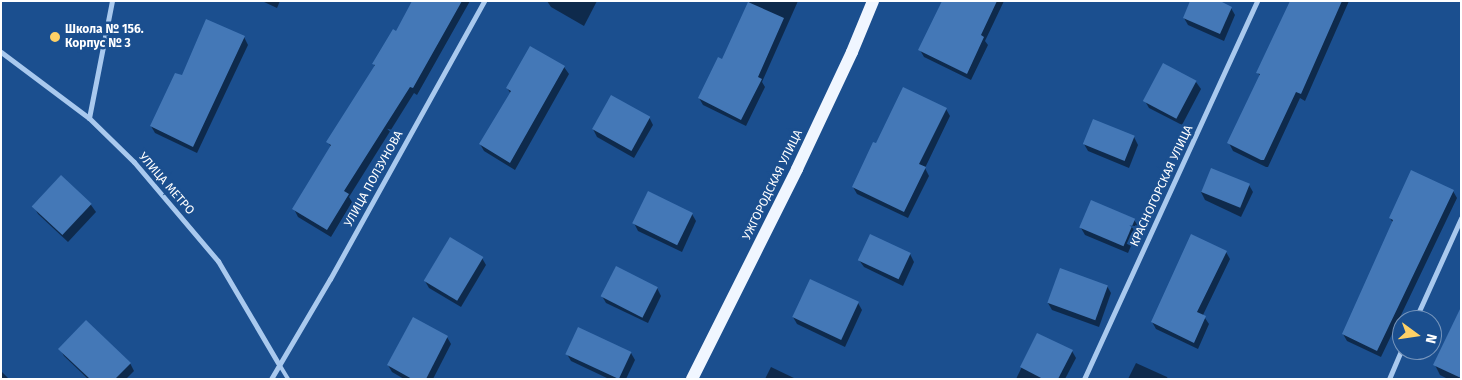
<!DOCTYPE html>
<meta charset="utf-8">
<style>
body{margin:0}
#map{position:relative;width:1462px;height:380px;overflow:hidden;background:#1b4f8f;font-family:"Fira Sans",sans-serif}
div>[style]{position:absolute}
.shadow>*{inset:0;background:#0007}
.building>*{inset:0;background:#4478b7;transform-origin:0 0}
.service>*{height:4px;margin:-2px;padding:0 2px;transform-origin:2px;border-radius:2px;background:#a9c9ee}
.minor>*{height:5px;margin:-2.5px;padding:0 2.5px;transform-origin:2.5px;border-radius:2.5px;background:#a9c9ee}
.primary>*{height:12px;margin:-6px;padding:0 6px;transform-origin:6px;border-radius:6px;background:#f0f6ff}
.dots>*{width:14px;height:14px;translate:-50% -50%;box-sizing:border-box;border:2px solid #1b4f8f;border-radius:50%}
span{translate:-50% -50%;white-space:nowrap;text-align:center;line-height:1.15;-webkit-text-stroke:5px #1b4f8f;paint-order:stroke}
.poi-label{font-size:12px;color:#fff;font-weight:700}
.left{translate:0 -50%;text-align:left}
.street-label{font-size:12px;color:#fff}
.frame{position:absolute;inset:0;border:2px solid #fff;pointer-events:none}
.north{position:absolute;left:1392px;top:310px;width:50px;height:50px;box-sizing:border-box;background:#1b4f8f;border:1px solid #7695bc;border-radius:50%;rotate:104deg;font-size:14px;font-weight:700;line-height:20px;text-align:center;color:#fff}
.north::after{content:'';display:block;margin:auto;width:18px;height:22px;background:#ffd166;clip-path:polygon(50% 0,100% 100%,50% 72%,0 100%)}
</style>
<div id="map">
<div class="shadow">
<div style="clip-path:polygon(262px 1px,280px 1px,277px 8px)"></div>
<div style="clip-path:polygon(414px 1px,470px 1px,417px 95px,414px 93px,349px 197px,352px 202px,331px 237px,298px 217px,294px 209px,331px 147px,328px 142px,375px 67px,374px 64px,397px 33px)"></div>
<div style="clip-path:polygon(547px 1px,597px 1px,584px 26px,551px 7px)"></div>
<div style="clip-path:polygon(750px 1px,798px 1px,762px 82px,765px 87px,746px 126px,703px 105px,699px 98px,723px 61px)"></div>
<div style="clip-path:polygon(943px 1px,1004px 1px,985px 41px,988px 45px,971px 80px,924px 57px,920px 50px)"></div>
<div style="clip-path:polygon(1292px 1px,1349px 1px,1305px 101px,1300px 98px,1268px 167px,1266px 167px,1233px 151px,1229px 143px,1260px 76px,1258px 73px)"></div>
<div style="clip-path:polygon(1231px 8px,1235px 15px,1224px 41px,1188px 25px,1184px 18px)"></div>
<div style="clip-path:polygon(244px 37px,248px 45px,197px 153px,155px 133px,151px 126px,182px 77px)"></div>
<div style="clip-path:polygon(531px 47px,564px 67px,569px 74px,515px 170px,484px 151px,480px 144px,511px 94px,507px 88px)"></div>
<div style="clip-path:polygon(1196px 82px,1201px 89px,1182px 125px,1149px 108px,1145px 101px)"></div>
<div style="clip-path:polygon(946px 109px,950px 116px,925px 168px,929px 176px,908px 218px,857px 194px,853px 187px,877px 145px)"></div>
<div style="clip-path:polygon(649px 117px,653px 125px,634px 158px,597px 137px,593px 129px)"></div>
<div style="clip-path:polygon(1134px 137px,1138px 145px,1129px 168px,1088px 151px,1084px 144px)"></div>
<div style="clip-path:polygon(61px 177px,91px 205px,96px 212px,68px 242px,38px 214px,34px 207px)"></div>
<div style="clip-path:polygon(1249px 185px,1253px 192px,1241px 217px,1205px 200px,1201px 192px)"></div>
<div style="clip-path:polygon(1453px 191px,1457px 198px,1381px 357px,1347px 341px,1343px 334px,1393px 223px,1390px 218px)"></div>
<div style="clip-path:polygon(692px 214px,696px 221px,682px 252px,638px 231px,634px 223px)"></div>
<div style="clip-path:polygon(1134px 220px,1139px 227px,1128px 253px,1085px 235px,1081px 228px)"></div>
<div style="clip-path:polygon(1226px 252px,1230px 259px,1203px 315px,1209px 324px,1198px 349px,1156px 329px,1152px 322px)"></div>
<div style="clip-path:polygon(910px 254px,914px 262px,903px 286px,864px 267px,859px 260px)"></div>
<div style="clip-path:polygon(482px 258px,486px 265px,461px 307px,429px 288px,425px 281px)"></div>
<div style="clip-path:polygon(1107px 286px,1111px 293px,1099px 327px,1052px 310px,1048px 303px)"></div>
<div style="clip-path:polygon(657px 288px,661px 296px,648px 323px,606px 303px,602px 296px)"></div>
<div style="clip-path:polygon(858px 303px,862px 310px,845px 347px,797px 324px,793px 317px)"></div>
<div style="clip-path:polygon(1461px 330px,1461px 379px,1448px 379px,1440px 375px,1435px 365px)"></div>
<div style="clip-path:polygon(1038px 334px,1072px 351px,1076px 358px,1065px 379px,1016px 379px)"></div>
<div style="clip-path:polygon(447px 337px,451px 344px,433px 379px,404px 379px,392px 372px,388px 365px)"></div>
<div style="clip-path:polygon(60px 349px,130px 363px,134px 371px,126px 379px,88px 379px,64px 356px)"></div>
<div style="clip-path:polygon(631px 353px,635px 360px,626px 379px,609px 379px,571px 361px,567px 354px)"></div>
<div style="clip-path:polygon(1136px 363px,1167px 377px,1168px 379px,1128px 379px)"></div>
<div style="clip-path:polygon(771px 367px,796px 379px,765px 379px)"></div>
<div style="clip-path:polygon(1px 371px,8px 378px,8px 379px,1px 379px)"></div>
</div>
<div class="building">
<div style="clip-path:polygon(412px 1px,462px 1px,413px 88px,410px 87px,344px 191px,349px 194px,327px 230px,292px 209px,331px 145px,326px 142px,375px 65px,372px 64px,393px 29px,396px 31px)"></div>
<div style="clip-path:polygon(942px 1px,997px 1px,981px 35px,984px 37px,967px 74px,918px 50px)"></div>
<div style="clip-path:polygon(1190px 1px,1220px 1px,1232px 7px,1220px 34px,1183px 18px)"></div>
<div style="clip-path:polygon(1290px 1px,1342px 1px,1301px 94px,1296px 92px,1264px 160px,1261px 160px,1227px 143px,1260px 74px,1256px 73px)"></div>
<div style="clip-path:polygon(748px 2px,784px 18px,758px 77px,762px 79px,741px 120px,698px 98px,718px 57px,722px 59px)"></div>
<div style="clip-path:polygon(206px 19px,245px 36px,193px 147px,150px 126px,175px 73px,182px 75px)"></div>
<div style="clip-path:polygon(530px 46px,565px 66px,510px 163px,479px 144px,511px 91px,506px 88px)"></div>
<div style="left:1163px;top:63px;width:38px;height:43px;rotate:28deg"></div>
<div style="clip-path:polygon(903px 87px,947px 108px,919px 164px,926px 167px,904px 212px,852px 187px,873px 142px,876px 143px)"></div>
<div style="left:611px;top:95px;width:45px;height:39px;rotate:29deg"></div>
<div style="left:1093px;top:119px;width:45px;height:27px;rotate:22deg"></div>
<div style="left:1211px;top:168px;width:42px;height:26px;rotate:22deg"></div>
<div style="clip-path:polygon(1411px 170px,1454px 190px,1377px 351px,1342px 334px,1393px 220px,1389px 218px)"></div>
<div style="left:61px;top:175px;width:42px;height:43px;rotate:43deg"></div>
<div style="left:648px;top:191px;width:50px;height:36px;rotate:26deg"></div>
<div style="left:1091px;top:200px;width:48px;height:30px;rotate:23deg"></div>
<div style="left:870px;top:234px;width:45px;height:29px;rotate:25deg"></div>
<div style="clip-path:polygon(1191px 234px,1227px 251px,1197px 312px,1206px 316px,1194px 343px,1151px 322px)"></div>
<div style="left:450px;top:237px;width:39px;height:51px;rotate:31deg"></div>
<div style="left:616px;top:266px;width:47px;height:34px;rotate:27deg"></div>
<div style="left:1060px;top:268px;width:51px;height:37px;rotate:20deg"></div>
<div style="left:810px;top:279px;width:54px;height:42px;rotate:25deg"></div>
<div style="clip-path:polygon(1461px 307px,1461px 378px,1433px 365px)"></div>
<div style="clip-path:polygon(413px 317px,448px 336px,426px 379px,412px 379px,387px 365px)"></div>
<div style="clip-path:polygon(86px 320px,131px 363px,115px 379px,90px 379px,58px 349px)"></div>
<div style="left:578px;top:327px;width:59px;height:30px;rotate:25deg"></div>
<div style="clip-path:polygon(1037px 333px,1073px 350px,1058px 379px,1043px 379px,1020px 367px)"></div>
</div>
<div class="service">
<div style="left:279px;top:364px;width:17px;rotate:59deg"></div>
</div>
<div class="minor">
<div style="left:1px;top:52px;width:110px;rotate:36.9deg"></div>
<div style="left:89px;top:118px;width:63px;rotate:44.4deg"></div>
<div style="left:134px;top:162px;width:130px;rotate:49.7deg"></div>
<div style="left:218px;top:261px;width:118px;rotate:59.5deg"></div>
<div style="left:89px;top:118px;width:119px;rotate:-78.9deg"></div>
<div style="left:1415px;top:320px;width:112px;rotate:-65.7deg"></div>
<div style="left:271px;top:379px;width:116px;rotate:-59.5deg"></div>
<div style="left:330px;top:279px;width:318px;rotate:-61deg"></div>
<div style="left:1084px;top:379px;width:416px;rotate:-65.4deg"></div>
<div style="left:1389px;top:379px;width:33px;rotate:-67deg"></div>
</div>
<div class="primary">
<div style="left:692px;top:379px;width:235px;rotate:-63.4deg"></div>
<div style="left:797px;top:169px;width:129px;rotate:-64.8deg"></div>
<div style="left:852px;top:52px;width:55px;rotate:-67.6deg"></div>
</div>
<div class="dots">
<div style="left:55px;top:37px;background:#ffd166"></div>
</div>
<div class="poi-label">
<span class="left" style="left:65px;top:37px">Школа № 156.<br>Корпус № 3</span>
</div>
<div class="street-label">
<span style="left:374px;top:179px;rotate:-61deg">УЛИЦА ПОЛЗУНОВА</span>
<span style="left:166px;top:184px;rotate:49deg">УЛИЦА МЕТРО</span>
<span style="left:773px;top:185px;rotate:-64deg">УЖГОРОДСКАЯ УЛИЦА</span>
<span style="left:1162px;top:186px;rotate:-65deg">КРАСНОГОРСКАЯ УЛИЦА</span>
</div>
<div class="frame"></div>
<div class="north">N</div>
</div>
